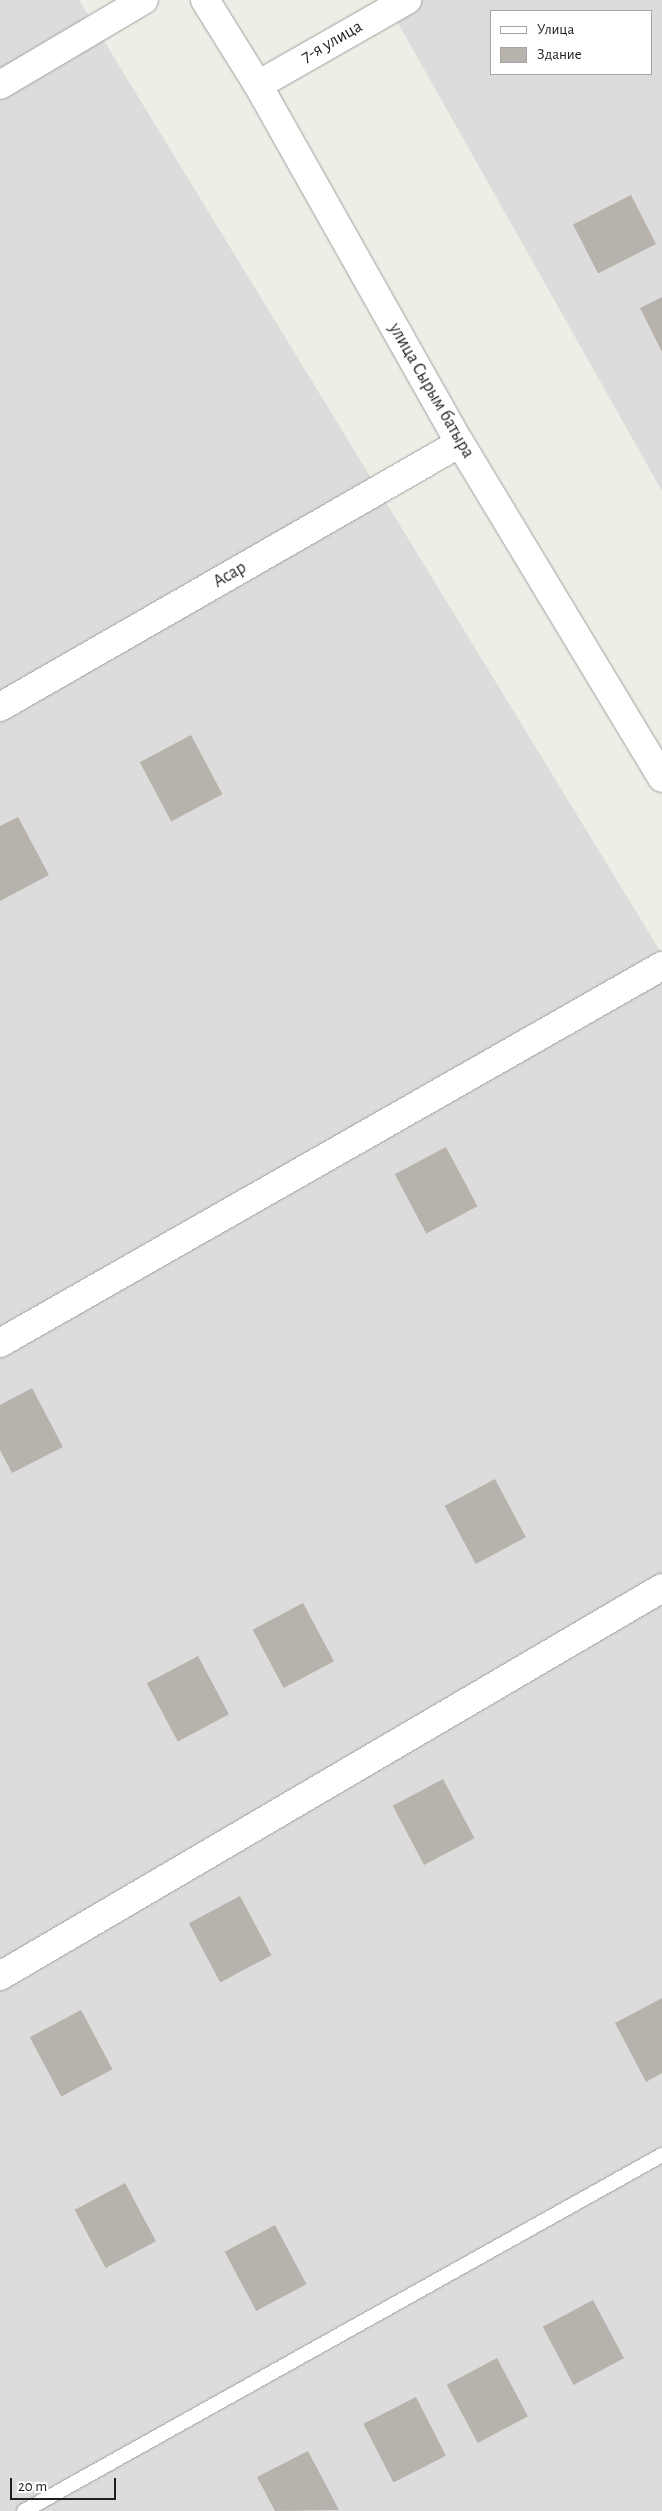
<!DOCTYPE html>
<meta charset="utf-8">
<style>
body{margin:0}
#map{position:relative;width:662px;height:2511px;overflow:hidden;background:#eeede6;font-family:"Alegreya Sans",sans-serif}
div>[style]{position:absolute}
.residential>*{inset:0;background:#dddcdc}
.building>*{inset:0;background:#b7b3ac;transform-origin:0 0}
.roads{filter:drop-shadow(0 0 1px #a0a0a0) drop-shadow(0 0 1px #a0a0a0)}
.service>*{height:14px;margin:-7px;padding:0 7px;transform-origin:7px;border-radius:7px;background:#fff}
.minor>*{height:28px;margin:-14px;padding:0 14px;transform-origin:14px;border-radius:14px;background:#fff}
.tertiary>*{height:28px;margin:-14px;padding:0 14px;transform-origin:14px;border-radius:14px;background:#fff}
span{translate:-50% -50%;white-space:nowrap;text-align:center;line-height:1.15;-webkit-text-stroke:4px #fff;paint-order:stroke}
.street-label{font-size:18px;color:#1f1f1f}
.legend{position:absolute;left:490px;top:10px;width:162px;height:65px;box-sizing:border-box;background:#fff;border:1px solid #a5a5a5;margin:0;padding:6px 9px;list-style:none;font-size:15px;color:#1f1f1f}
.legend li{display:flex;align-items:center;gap:10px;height:25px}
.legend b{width:25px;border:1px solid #a5a5a5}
.scale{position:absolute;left:10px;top:2478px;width:106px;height:22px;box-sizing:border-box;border:2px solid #1f1f1f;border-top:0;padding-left:6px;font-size:15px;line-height:18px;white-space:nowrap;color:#1f1f1f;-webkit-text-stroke:4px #fff;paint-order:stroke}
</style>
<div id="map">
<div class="residential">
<div style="clip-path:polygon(0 0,79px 0,662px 954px,662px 2511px,0 2511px)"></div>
<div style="clip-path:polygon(evenodd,385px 0,662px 0,662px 491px,385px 0,491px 11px,651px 11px,651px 74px,491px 74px,491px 11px)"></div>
</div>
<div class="building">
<div style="left:631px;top:195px;width:55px;height:65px;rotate:63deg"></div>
<div style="clip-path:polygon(662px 297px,662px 352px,640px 308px)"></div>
<div style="left:191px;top:735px;width:67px;height:58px;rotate:62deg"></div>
<div style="clip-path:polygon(18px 817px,49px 875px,0 901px,0 826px)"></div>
<div style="left:446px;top:1147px;width:67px;height:58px;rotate:62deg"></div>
<div style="clip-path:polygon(32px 1388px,63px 1447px,12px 1473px,0 1450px,0 1405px)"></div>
<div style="left:495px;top:1479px;width:66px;height:57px;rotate:62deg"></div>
<div style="left:303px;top:1603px;width:66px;height:57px;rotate:62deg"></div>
<div style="left:198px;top:1656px;width:66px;height:58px;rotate:62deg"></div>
<div style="left:443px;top:1779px;width:67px;height:57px;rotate:62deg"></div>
<div style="left:240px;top:1896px;width:67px;height:58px;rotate:62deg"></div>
<div style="clip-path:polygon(662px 1998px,662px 2073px,646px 2082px,615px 2023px)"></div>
<div style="left:81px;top:2010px;width:67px;height:58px;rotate:62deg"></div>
<div style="left:125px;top:2183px;width:66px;height:57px;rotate:62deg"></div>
<div style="left:275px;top:2225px;width:67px;height:57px;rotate:62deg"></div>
<div style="left:593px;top:2300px;width:66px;height:57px;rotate:62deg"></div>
<div style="left:497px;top:2358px;width:66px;height:57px;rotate:62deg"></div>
<div style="left:416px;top:2397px;width:66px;height:59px;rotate:63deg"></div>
<div style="clip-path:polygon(308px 2451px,339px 2510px,275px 2511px,257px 2477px)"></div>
</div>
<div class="roads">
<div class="service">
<div style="left:24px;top:2511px;width:731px;rotate:-29.16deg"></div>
</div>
<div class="minor">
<div style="left:0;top:85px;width:167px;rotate:-30.6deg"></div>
<div style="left:258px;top:85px;width:172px;rotate:-29.7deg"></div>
<div style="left:0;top:707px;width:530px;rotate:-29.85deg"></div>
<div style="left:0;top:1343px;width:762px;rotate:-29.66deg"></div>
<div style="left:0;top:1976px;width:767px;rotate:-30.37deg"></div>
</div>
<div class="tertiary">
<div style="left:205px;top:0;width:100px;rotate:58.1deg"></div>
<div style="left:258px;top:85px;width:411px;rotate:60.6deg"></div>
<div style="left:460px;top:443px;width:391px;rotate:58.9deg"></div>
</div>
</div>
<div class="street-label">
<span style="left:332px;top:42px;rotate:-30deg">7-я улица</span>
<span style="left:431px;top:391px;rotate:60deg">улица Сырым батыра</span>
<span style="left:230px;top:575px;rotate:-30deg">Асар</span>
</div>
<ul class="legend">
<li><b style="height:6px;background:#fff"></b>Улица</li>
<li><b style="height:14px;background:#b7b3ac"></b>Здание</li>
</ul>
<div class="scale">20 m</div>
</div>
